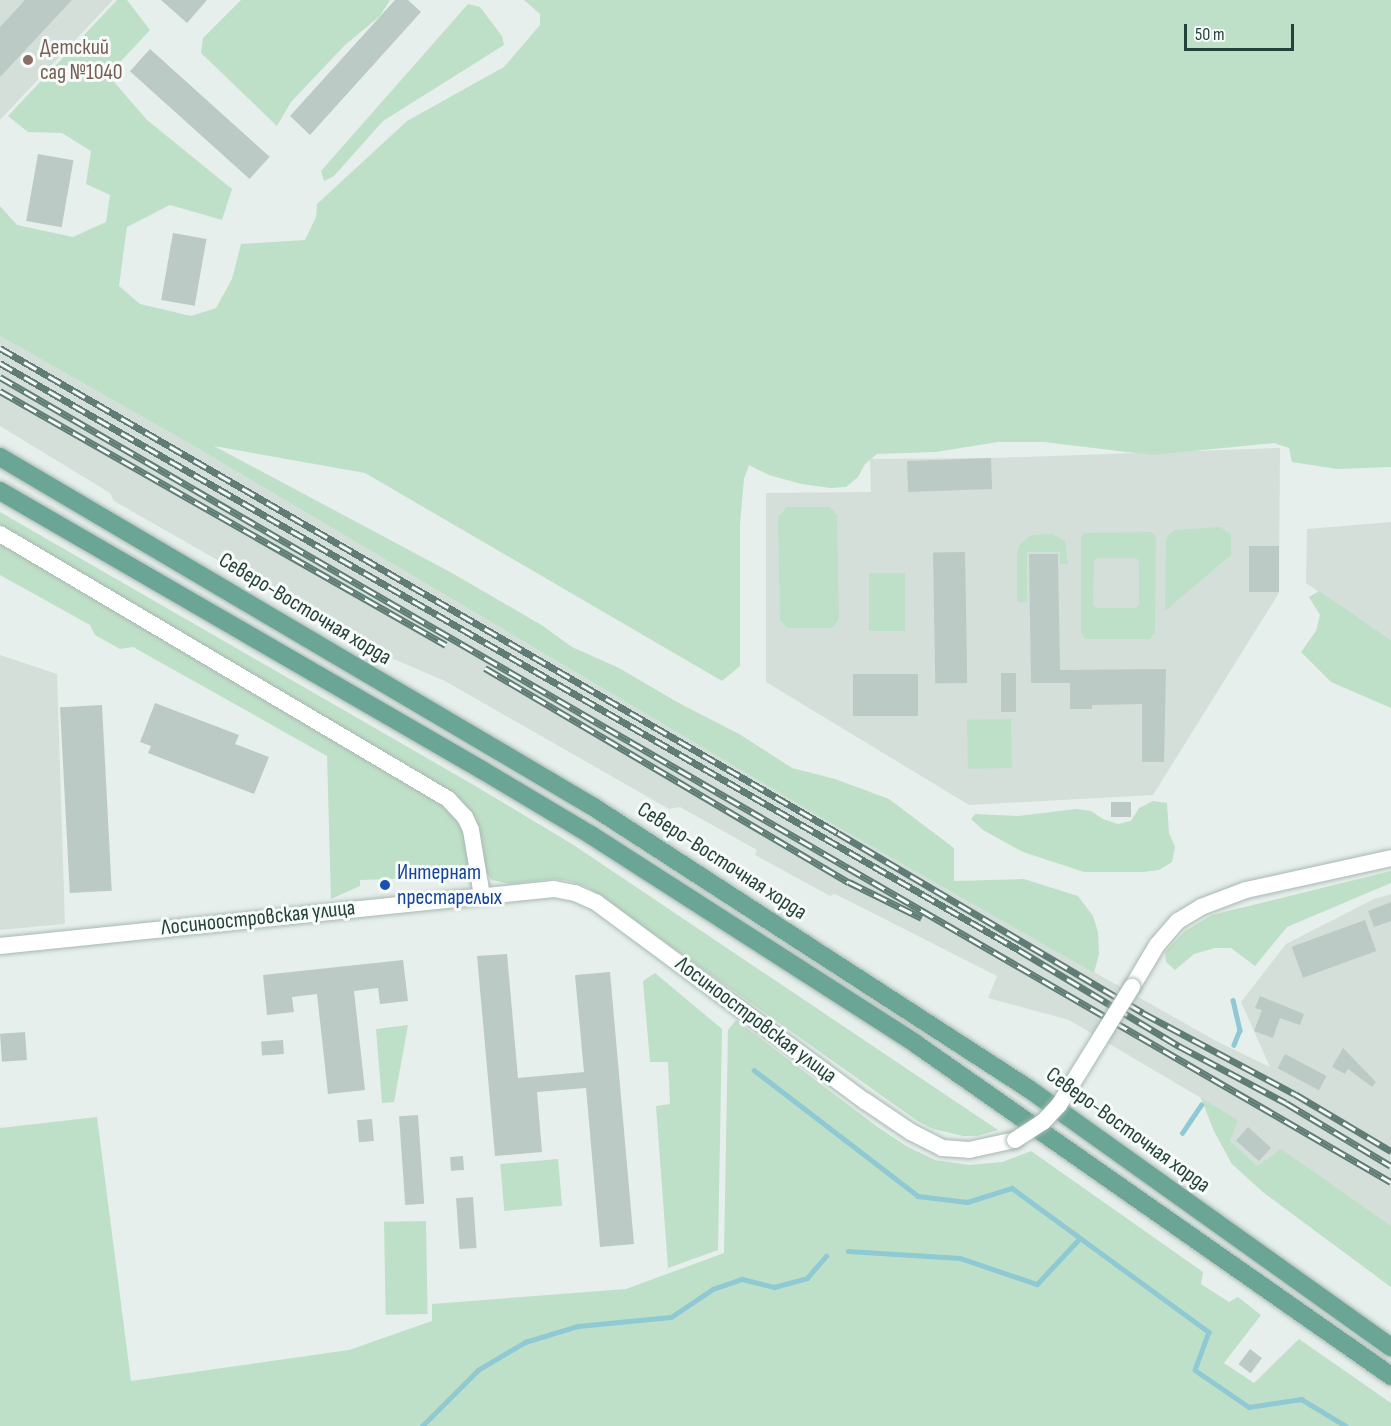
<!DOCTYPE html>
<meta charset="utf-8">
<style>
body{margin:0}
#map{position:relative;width:1391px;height:1426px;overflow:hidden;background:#e6efeb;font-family:"Sofia Sans Condensed",sans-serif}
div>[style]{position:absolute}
.built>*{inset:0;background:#d4dfda}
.green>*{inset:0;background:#bfe0c8;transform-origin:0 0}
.stream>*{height:4.5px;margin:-2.25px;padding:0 2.25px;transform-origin:2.25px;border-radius:2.25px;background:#8ec9d4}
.building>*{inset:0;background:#bbcac4;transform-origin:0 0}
.roads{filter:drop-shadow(0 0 2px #a8b8b2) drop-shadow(0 0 2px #a8b8b2)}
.minor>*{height:16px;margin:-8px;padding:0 8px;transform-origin:8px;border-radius:8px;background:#fff}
.major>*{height:18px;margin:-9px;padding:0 9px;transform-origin:9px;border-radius:9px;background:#6aa596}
.rail>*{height:7px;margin-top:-3.5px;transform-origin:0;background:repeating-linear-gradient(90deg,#f7fbf9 0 14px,#5f7d75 0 28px);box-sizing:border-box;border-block:2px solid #5f7d75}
.bridges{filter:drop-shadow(0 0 2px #a8b8b2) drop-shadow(0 0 2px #a8b8b2)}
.minor-bridge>*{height:16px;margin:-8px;padding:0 8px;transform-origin:8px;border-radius:8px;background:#fff}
.dots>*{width:16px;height:16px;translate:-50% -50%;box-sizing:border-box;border:3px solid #f7fbf9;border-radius:50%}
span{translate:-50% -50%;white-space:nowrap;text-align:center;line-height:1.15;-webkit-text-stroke:6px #f7fbf9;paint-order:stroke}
.education-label{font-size:22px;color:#785e54}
.left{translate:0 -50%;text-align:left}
.street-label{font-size:22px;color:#24423a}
.transit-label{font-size:22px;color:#164399}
.scale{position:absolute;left:1184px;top:24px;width:110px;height:27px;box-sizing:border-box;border:3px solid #24423a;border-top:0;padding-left:8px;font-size:18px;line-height:21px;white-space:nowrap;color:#24423a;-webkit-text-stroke:4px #f7fbf9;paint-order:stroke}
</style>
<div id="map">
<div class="built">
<div style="clip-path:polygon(0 0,113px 0,0 120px)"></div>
<div style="clip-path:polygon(0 336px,192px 445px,815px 814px,1216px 1041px,1270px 1067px,1241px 1002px,1286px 944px,1374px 899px,1391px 894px,1391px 1287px,1263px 1192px,1232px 1164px,1214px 1131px,1201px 1098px,1069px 1020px,988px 998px,997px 976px,835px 894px,830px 896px,755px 855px,757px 850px,680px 807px,669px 809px,445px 681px,384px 655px,114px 501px,110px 493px,0 426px)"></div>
<div style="clip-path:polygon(1280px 448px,1279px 593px,1153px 795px,969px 805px,766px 682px,766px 493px,871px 492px,870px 459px,991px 458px)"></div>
<div style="clip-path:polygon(1391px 522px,1391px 640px,1306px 583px,1307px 529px)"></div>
<div style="clip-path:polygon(0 655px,57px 674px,65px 924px,0 930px)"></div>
</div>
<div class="green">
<div style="clip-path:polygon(117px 0,127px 0,150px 30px,108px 75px,147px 120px,232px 189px,222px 220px,170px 205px,127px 227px,119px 286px,140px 304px,191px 316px,216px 308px,232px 279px,241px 244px,305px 240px,316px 217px,317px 204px,407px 121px,504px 67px,540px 25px,540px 14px,524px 0,1391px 0,1391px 467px,1337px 469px,1292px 462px,1289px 448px,1274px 443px,1152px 455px,1044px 442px,998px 442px,936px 452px,877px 454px,865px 464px,858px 477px,846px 487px,831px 488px,801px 484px,769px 475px,749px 465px,744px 479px,740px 524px,740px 666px,722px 681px,365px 473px,214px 446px,452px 573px,543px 626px,572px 647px,619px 668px,677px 702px,741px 735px,792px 768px,835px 779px,889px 799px,954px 848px,954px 881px,1024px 879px,1078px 896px,1093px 916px,1098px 932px,1099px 954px,1094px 973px,815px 814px,192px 445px,0 336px,0 206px,17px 225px,73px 237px,106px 222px,110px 195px,86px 184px,91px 151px,62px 133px,28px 132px,8px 116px)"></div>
<div style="clip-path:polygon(241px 0,390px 0,380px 16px,345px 45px,291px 102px,277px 126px,201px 53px,203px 38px)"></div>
<div style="clip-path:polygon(468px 4px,480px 7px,502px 36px,504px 45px,383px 121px,334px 176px,324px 181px,321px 171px)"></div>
<div style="clip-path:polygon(787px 507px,830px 507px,837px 516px,839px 619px,832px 628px,787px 628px,780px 620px,778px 517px)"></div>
<div style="clip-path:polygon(0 512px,472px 784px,572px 844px,998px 1130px,977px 1136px,963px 1136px,933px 1129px,919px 1122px,587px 887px,569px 881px,554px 879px,510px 884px,492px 880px,484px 870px,469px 815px,0 530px)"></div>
<div style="clip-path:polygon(1220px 527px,1231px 534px,1231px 555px,1165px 611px,1166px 540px,1169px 534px,1175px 530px)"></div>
<div style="clip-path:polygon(evenodd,1151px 532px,1156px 537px,1155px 632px,1150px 639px,1085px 639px,1081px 633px,1081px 537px,1084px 533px,1151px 532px,1098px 558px,1136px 558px,1139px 561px,1139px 604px,1136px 608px,1096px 608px,1093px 605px,1094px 561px,1098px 558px)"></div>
<div style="clip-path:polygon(1052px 534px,1065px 541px,1068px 564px,1060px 564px,1060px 552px,1027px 552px,1027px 602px,1017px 602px,1017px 552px,1020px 544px,1031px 535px)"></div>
<div style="clip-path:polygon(0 539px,429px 791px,461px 820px,471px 872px,459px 880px,448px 882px,415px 878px,360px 880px,360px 886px,331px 899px,327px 756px,133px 647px,120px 649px,95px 635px,90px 625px,0 575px)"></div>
<div style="left:869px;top:573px;width:36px;height:58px"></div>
<div style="clip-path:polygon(1319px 591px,1391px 640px,1391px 708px,1331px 682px,1301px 652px,1316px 631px,1320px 615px,1309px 597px)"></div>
<div style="left:1011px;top:719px;width:49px;height:44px;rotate:89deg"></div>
<div style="clip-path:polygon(1153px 801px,1167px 803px,1169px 833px,1175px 847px,1172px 862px,1159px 870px,1144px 872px,1084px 872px,1023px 852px,983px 830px,971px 819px,975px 814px,1018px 816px,1076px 809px,1091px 811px,1103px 819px,1118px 824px,1131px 821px,1139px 808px)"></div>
<div style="clip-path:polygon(1391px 871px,1391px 883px,1287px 927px,1255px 966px,1231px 948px,1215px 948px,1194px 954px,1175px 970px,1166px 962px,1165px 952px,1185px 931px,1212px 915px)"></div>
<div style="clip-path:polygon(655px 973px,722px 1029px,718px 1250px,668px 1268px,656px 1106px,670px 1104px,668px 1062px,650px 1062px,643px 981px)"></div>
<div style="clip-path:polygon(736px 1020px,879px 1128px,908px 1147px,935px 1160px,969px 1165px,1002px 1162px,1031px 1151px,1203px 1272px,1201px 1284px,1229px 1302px,1238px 1297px,1261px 1315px,1224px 1363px,1254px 1383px,1299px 1339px,1391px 1403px,1391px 1426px,0 1426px,0 1128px,97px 1117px,131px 1381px,349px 1350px,432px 1321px,432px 1304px,626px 1289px,724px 1253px,728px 1030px)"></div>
<div style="clip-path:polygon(408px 1025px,394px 1102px,382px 1103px,376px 1029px)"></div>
<div style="clip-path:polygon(1201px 1098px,1238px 1120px,1230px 1141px,1257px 1166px,1281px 1149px,1391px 1226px,1391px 1287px,1263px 1192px,1232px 1164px,1214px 1131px)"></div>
<div style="left:558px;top:1159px;width:47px;height:58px;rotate:85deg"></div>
<div style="left:426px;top:1221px;width:93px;height:42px;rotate:89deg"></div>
</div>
<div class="stream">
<div style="left:1233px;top:1000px;width:31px;rotate:77deg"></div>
<div style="left:1240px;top:1030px;width:16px;rotate:112deg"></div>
<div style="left:754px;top:1070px;width:207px;rotate:37.5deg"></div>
<div style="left:918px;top:1196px;width:49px;rotate:7deg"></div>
<div style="left:967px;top:1202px;width:47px;rotate:-17.3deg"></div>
<div style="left:1012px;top:1188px;width:244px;rotate:36.2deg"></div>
<div style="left:1209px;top:1332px;width:40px;rotate:110.2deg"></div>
<div style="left:1195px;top:1370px;width:65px;rotate:34.4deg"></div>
<div style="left:1249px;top:1407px;width:53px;rotate:-8.7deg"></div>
<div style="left:1301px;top:1399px;width:52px;rotate:31deg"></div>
<div style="left:1182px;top:1133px;width:34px;rotate:-56deg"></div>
<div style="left:848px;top:1251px;width:112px;rotate:3.6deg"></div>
<div style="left:960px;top:1258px;width:81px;rotate:18.7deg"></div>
<div style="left:1037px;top:1284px;width:62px;rotate:-47deg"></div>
<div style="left:422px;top:1426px;width:79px;rotate:-45deg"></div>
<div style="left:478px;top:1370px;width:55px;rotate:-30.8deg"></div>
<div style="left:525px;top:1342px;width:55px;rotate:-16.8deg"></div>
<div style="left:578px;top:1326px;width:93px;rotate:-5.5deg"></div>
<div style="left:671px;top:1317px;width:50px;rotate:-33.7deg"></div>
<div style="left:713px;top:1289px;width:31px;rotate:-19deg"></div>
<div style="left:742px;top:1279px;width:33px;rotate:14deg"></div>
<div style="left:774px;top:1287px;width:34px;rotate:-15deg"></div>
<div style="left:807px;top:1278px;width:29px;rotate:-49deg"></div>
</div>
<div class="building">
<div style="clip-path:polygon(25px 0,72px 0,0 77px,0 27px)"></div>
<div style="clip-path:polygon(161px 0,207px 0,187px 23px)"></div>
<div style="clip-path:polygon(395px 0,408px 0,421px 12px,310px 135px,290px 116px)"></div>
<div style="left:150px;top:49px;width:161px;height:30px;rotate:42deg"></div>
<div style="left:38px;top:154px;width:36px;height:68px;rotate:10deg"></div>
<div style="left:173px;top:233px;width:34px;height:68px;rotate:10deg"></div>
<div style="left:991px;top:458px;width:31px;height:84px;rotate:88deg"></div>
<div style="left:1249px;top:546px;width:30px;height:46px"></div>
<div style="left:965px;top:552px;width:131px;height:32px;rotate:89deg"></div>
<div style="clip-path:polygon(1029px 554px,1058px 554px,1060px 670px,1166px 669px,1164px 762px,1142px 762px,1142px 704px,1092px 705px,1092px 709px,1070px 709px,1070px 683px,1031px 683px)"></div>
<div style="left:1001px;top:673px;width:15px;height:39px"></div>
<div style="left:853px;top:674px;width:65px;height:42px"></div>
<div style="clip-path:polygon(155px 703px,239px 735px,235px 744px,269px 757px,254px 794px,148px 753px,151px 746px,140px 742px)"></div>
<div style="left:102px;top:705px;width:186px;height:42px;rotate:87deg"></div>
<div style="left:1111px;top:802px;width:20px;height:15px"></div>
<div style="clip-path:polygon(1391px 902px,1391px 921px,1374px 927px,1368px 911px)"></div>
<div style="left:1365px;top:920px;width:33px;height:78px;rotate:70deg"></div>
<div style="clip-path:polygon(507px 954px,518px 1078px,584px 1072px,575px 975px,610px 972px,634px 1244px,600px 1247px,586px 1088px,537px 1092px,542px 1152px,495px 1156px,477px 956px)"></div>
<div style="clip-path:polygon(403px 960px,408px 1001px,380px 1004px,378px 988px,354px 991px,365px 1090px,328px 1094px,317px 994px,292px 997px,294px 1012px,267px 1015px,263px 975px)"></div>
<div style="clip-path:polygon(1260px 996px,1304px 1014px,1300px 1025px,1280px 1018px,1273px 1038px,1254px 1031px,1262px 1010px,1255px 1008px)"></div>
<div style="left:25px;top:1032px;width:28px;height:25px;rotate:86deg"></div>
<div style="left:283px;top:1040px;width:14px;height:22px;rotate:86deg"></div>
<div style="clip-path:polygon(1343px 1048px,1376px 1082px,1372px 1087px,1348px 1069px,1345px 1074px,1332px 1067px)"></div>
<div style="left:1285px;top:1054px;width:47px;height:16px;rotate:28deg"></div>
<div style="left:418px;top:1115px;width:89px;height:19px;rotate:86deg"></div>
<div style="left:372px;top:1119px;width:22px;height:15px;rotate:85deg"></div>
<div style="left:1248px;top:1127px;width:31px;height:18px;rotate:42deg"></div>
<div style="left:463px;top:1156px;width:14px;height:13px;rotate:86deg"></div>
<div style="left:473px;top:1197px;width:51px;height:17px;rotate:86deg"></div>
<div style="left:1250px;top:1349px;width:15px;height:19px;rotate:37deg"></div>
</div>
<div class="roads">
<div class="minor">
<div style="left:0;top:534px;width:521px;rotate:30.61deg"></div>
<div style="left:448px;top:799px;width:25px;rotate:47deg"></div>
<div style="left:465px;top:817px;width:14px;rotate:65deg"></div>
<div style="left:471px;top:830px;width:67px;rotate:80.5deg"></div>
<div style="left:0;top:946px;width:557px;rotate:-5.87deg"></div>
<div style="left:554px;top:889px;width:21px;rotate:11deg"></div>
<div style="left:575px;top:893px;width:24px;rotate:24deg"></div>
<div style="left:597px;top:903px;width:333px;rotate:36.5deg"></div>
<div style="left:865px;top:1101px;width:55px;rotate:34deg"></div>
<div style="left:911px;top:1132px;width:35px;rotate:27deg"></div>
<div style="left:942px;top:1148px;width:27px;rotate:4deg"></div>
<div style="left:969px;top:1150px;width:47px;rotate:-12.3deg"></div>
<div style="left:1132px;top:987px;width:49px;rotate:-59.2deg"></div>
<div style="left:1157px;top:945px;width:32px;rotate:-49deg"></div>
<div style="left:1178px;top:921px;width:27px;rotate:-31deg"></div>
<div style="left:1201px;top:907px;width:48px;rotate:-20.7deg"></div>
<div style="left:1246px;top:890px;width:148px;rotate:-12.4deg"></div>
</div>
<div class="major">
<div style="left:0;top:457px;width:687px;rotate:30.52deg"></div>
<div style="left:592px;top:806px;width:521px;rotate:32.93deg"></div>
<div style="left:1029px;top:1089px;width:445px;rotate:35.5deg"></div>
<div style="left:0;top:491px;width:557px;rotate:30.06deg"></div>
<div style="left:482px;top:770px;width:127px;rotate:30.8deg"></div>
<div style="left:591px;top:835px;width:386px;rotate:32.7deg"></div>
<div style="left:916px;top:1044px;width:580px;rotate:34.95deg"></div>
</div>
</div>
<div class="rail">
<div style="left:0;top:348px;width:968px;rotate:30.06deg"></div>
<div style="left:838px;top:833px;width:354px;rotate:30.5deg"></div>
<div style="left:1143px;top:1013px;width:172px;rotate:28.1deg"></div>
<div style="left:1295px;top:1094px;width:112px;rotate:30.7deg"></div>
<div style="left:0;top:363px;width:1176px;rotate:29.94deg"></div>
<div style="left:1019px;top:950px;width:187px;rotate:31deg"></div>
<div style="left:1179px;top:1046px;width:121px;rotate:28deg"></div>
<div style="left:1286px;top:1103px;width:122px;rotate:31deg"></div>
<div style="left:0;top:377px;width:1607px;rotate:30.06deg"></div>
<div style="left:0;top:391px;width:513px;rotate:29.66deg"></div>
<div style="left:485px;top:668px;width:422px;rotate:30.5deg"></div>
<div style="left:849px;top:882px;width:81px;rotate:26.3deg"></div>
</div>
<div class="bridges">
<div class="minor-bridge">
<div style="left:1015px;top:1140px;width:33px;rotate:-33deg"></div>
<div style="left:1043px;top:1122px;width:23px;rotate:-47deg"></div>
<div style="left:1059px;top:1105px;width:139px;rotate:-58.3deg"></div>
</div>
</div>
<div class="dots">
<div style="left:28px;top:60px;background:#8d6e63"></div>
<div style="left:385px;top:885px;background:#1a4fb4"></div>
</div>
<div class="education-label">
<span class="left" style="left:40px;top:60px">Детский<br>сад №1040</span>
</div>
<div class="street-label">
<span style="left:305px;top:609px;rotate:31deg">Северо-Восточная хорда</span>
<span style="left:722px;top:861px;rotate:33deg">Северо-Восточная хорда</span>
<span style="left:258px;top:918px;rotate:-6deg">Лосиноостровская улица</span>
<span style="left:756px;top:1020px;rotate:37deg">Лосиноостровская улица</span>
<span style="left:1128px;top:1130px;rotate:36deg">Северо-Восточная хорда</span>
</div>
<div class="transit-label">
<span class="left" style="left:397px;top:885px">Интернат<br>престарелых</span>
</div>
<div class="scale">50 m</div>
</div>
